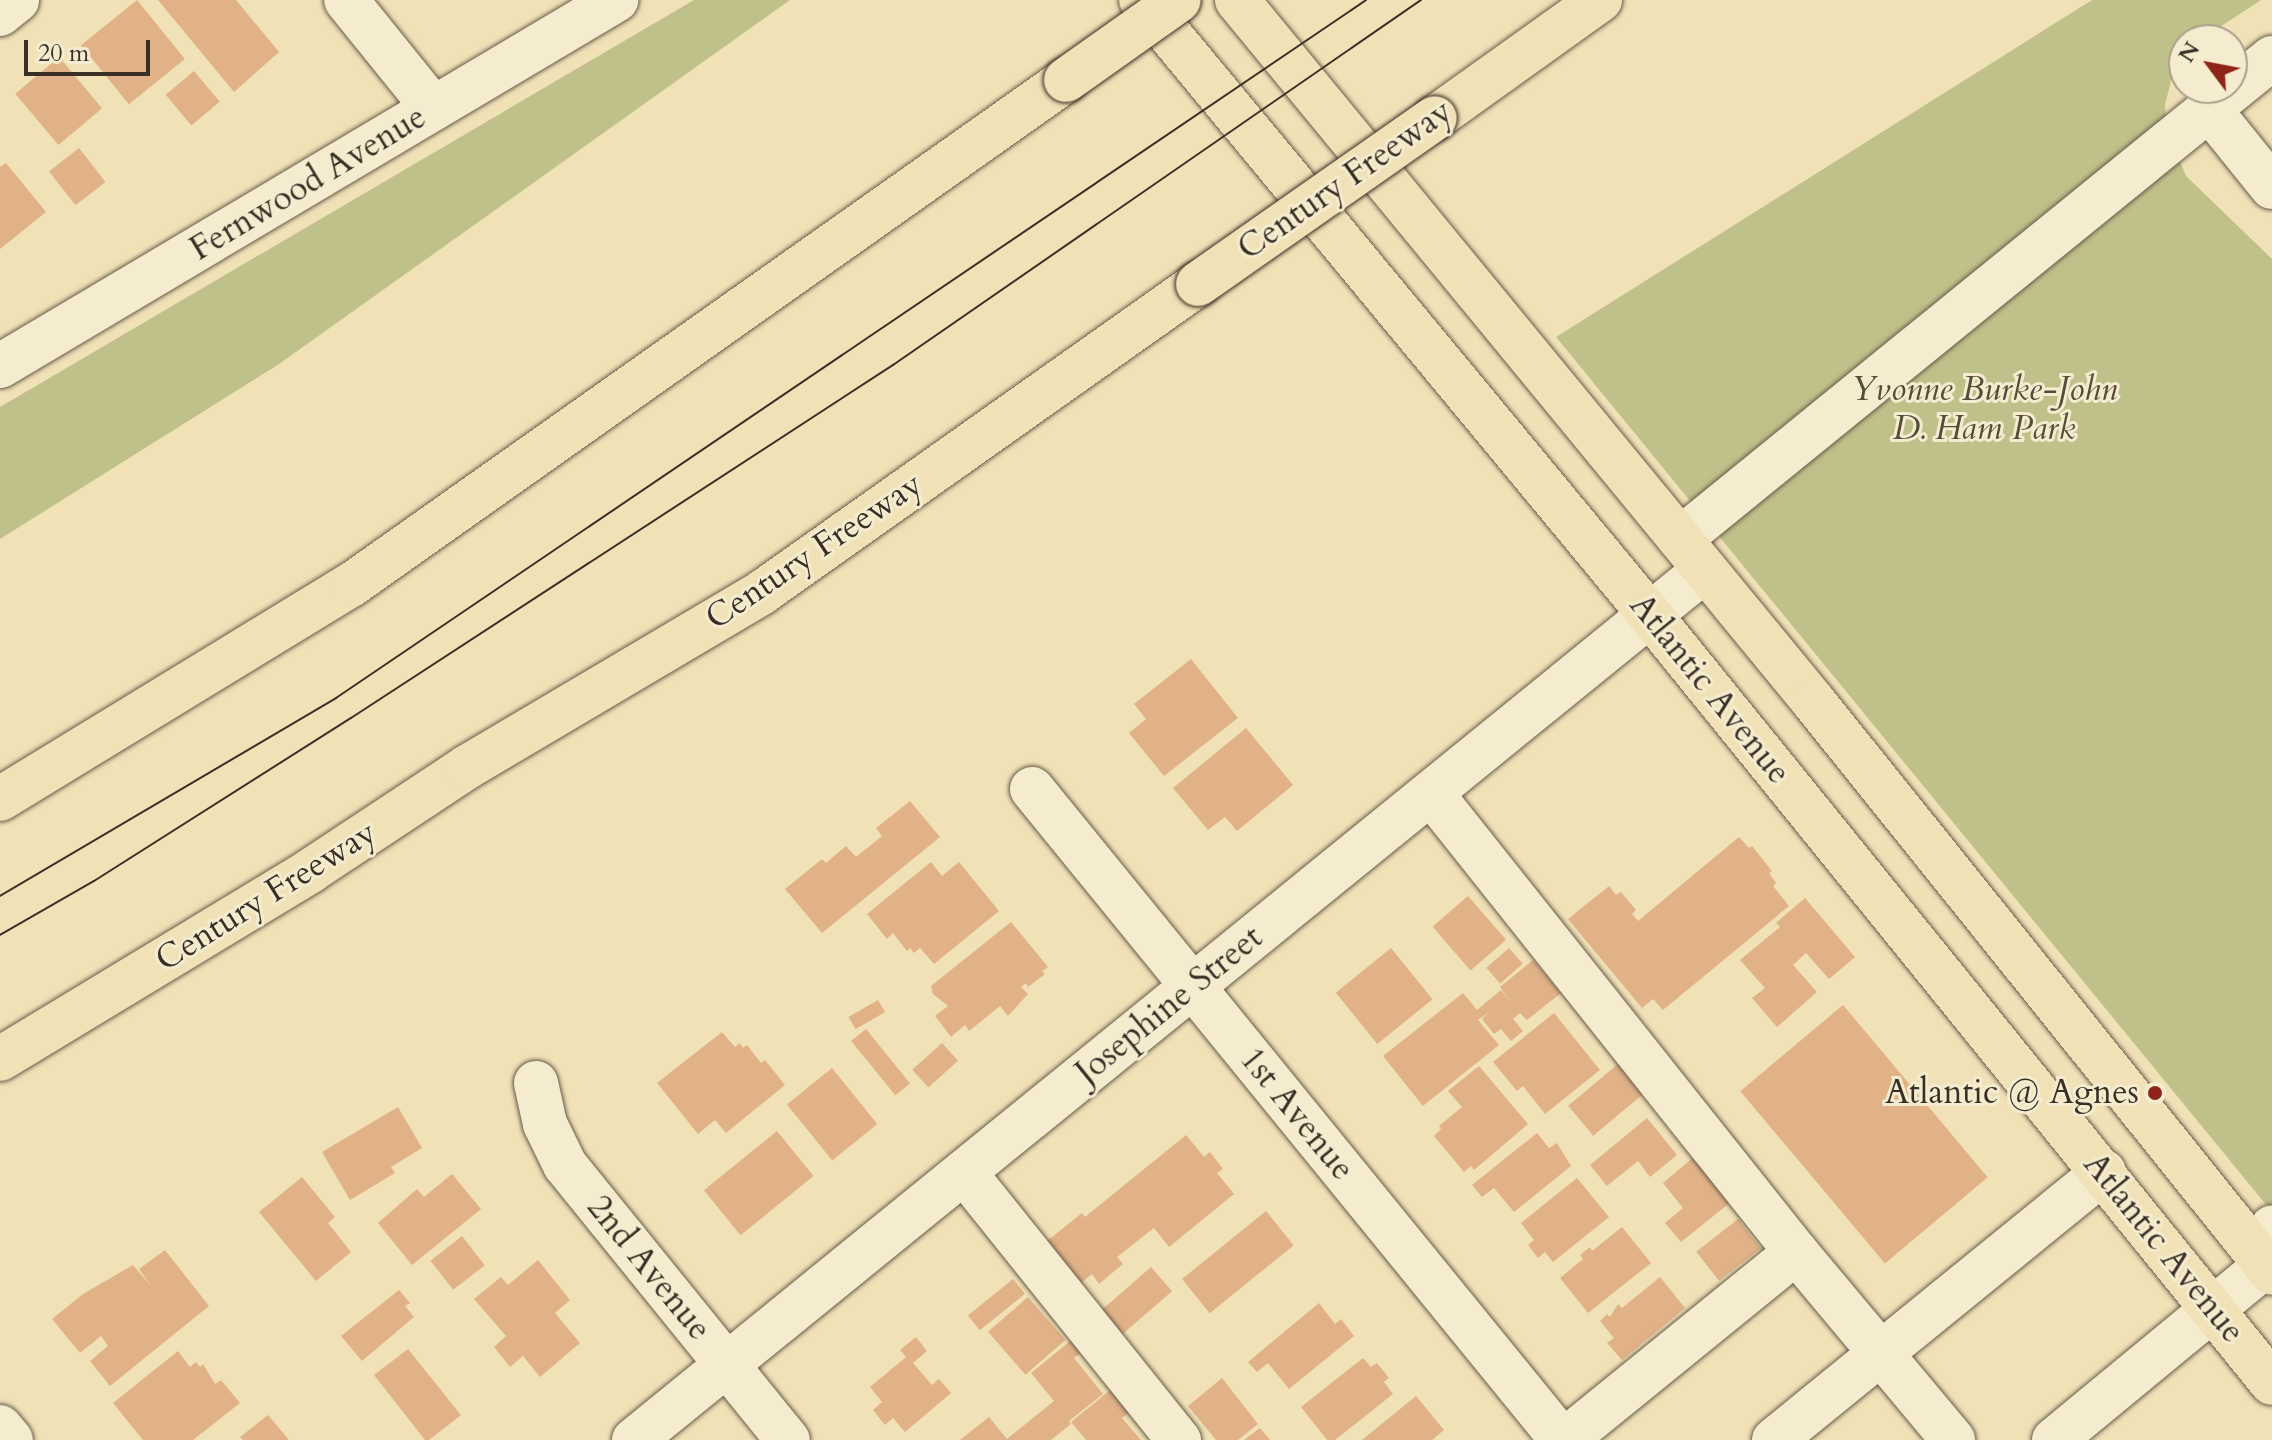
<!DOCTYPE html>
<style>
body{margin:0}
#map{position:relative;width:2272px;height:1440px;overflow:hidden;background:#f0e1b7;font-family:Cardo,serif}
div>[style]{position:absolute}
.green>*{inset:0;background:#c0c18a}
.building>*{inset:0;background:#e1b287;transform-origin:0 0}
.roads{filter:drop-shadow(0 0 2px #685c4a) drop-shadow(0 0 2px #685c4a)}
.minor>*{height:44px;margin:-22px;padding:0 22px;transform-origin:22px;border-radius:22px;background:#f5ecd0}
.major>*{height:44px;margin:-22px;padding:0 22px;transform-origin:22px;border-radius:22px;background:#f0e1b7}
.highway>*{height:44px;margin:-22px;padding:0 22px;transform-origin:22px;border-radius:22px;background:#f0e1b7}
.tram>*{height:2px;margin:-1px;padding:0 1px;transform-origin:1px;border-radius:1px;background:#3a2f25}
.bridges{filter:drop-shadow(0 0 2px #3a2f25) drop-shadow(0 0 2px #3a2f25)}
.highway-bridge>*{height:44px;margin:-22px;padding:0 22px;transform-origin:22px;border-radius:22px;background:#f0e1b7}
.dots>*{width:22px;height:22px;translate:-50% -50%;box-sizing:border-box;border:4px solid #f5ecd0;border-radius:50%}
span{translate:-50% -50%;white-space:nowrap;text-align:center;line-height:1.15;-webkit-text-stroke:6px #f5ecd0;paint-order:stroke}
.street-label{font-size:34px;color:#3a2f25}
.park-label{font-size:34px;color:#554c39;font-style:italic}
.poi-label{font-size:34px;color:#3a2f25}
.right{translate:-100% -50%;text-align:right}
.north{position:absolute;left:2168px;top:24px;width:80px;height:80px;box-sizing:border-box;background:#f5ecd0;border:2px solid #aaa08c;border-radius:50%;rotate:302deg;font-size:22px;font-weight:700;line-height:32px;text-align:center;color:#3a2f25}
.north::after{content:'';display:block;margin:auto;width:28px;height:36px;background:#8f2418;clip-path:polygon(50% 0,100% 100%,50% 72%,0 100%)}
.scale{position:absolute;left:24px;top:40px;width:126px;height:36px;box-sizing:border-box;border:4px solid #3a2f25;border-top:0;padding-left:10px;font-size:24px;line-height:28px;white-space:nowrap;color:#3a2f25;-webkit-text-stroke:6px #f5ecd0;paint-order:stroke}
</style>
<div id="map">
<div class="green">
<div style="clip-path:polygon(694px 0,790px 0,279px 364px,0 539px,0 407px)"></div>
<div style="clip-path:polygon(2092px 0,2261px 0,2200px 40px,2184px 40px,2184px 57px,2171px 81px,2165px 105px,2167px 130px,2186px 176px,2272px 259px,2272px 1212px,1556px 337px)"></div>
</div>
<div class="building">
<div style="left:137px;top:0;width:76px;height:72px;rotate:51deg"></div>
<div style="clip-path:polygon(158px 0,236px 0,279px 52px,234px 92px)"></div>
<div style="left:59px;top:57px;width:67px;height:57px;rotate:50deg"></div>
<div style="left:194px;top:71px;width:40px;height:37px;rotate:50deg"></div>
<div style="left:79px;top:148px;width:43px;height:38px;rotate:52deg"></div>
<div style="clip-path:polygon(6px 163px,46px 212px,0 249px,0 167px)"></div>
<div style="clip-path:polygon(1191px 659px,1238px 718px,1164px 776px,1129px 733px,1146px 719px,1134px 704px)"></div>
<div style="clip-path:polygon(1246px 728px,1293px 785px,1237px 831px,1225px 817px,1208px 830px,1173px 788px)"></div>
<div style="clip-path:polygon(910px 801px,940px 837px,822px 933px,785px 889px,822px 859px,826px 863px,846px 846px,856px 857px,882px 836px,876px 828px)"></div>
<div style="clip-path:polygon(1739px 837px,1749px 848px,1752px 846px,1772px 871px,1769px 873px,1776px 883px,1773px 886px,1789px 906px,1663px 1010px,1653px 999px,1642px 1008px,1568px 919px,1609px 886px,1616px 895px,1621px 892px,1636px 910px,1632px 914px,1638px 921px)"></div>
<div style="clip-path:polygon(931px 862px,942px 876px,959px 862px,999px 911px,934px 964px,920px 948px,914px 953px,910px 948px,907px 951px,893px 933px,887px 939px,867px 914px)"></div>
<div style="left:1468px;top:896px;width:58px;height:47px;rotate:49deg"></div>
<div style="clip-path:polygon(1805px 898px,1855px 957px,1829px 979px,1806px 953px,1793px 965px,1817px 992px,1777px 1027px,1752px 998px,1765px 988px,1740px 960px,1780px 927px,1776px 923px)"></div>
<div style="clip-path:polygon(1011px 922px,1048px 967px,1042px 971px,1045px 974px,1028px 987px,1026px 983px,1021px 987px,1028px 994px,1008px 1016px,1000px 1006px,969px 1031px,965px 1025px,951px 1037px,935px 1016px,948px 1006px,933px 994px,931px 986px)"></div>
<div style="left:1391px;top:948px;width:66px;height:71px;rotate:51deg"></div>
<div style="left:1509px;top:948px;width:21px;height:30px;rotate:49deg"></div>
<div style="clip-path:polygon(1533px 960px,1561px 993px,1527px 1020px,1520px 1013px,1513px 1019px,1523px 1031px,1511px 1041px,1501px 1029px,1494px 1034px,1482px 1019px,1489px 1012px,1478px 1020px,1499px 1045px,1423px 1106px,1383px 1056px,1463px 993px,1477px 1010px,1501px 990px,1512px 1004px,1500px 987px)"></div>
<div style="left:878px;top:1000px;width:14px;height:34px;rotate:60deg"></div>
<div style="left:1843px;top:1005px;width:225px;height:134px;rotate:50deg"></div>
<div style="clip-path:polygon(1554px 1013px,1600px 1070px,1545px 1114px,1523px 1086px,1517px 1091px,1493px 1062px)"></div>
<div style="left:866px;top:1029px;width:70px;height:19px;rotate:51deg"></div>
<div style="clip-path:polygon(722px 1032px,735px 1047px,740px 1043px,743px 1048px,747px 1045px,761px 1063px,765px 1060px,785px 1085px,726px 1133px,715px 1120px,698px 1134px,657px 1083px)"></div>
<div style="left:942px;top:1043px;width:24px;height:40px;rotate:48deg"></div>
<div style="left:1618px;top:1064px;width:39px;height:65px;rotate:50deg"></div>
<div style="clip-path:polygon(1479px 1066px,1528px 1124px,1474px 1170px,1471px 1166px,1464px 1172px,1434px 1136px,1441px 1129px,1439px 1126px,1462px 1107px,1448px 1091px)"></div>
<div style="left:832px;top:1068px;width:72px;height:58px;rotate:51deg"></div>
<div style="clip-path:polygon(398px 1107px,422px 1148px,391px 1167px,395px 1173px,350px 1200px,322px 1152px)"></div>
<div style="clip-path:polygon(1647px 1118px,1677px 1155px,1650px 1177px,1638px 1161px,1607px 1186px,1590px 1165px)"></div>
<div style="left:777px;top:1131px;width:58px;height:94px;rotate:51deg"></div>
<div style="clip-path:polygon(1537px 1133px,1549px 1148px,1557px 1143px,1571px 1166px,1514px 1212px,1494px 1188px,1482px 1197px,1472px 1185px)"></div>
<div style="clip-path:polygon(1186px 1135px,1204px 1157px,1210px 1152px,1223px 1169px,1217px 1173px,1234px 1194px,1169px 1247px,1154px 1228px,1117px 1257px,1123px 1264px,1099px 1284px,1092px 1274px,1076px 1287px,1042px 1245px,1082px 1213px,1085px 1217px)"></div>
<div style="clip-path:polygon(1695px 1156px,1732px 1201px,1681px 1242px,1665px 1223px,1683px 1208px,1663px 1183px)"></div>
<div style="clip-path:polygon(452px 1174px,481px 1209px,412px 1265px,378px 1223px,417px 1189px,424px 1197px)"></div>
<div style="clip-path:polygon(302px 1177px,335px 1217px,328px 1223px,351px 1252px,316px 1281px,259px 1212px)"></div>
<div style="clip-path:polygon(1577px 1178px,1609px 1217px,1553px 1262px,1545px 1252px,1538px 1258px,1528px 1245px,1534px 1240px,1521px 1223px)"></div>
<div style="left:1266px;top:1211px;width:44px;height:108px;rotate:51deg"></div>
<div style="left:1738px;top:1219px;width:37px;height:53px;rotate:52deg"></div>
<div style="clip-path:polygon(1622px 1227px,1651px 1263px,1588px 1313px,1560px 1278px,1583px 1259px,1580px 1255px,1590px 1247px,1592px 1251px)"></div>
<div style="left:462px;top:1236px;width:37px;height:40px;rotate:52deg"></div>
<div style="clip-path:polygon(165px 1250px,209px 1306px,110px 1386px,90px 1361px,108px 1346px,101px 1336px,80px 1353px,52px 1319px,83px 1294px,133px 1265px,151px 1286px,139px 1269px)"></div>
<div style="clip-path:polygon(538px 1260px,570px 1300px,555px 1313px,580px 1343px,540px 1377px,523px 1356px,510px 1367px,494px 1347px,506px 1336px,474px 1299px,501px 1277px,508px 1285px)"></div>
<div style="left:1151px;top:1267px;width:32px;height:65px;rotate:49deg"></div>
<div style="clip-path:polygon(1660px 1277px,1685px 1308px,1622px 1360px,1607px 1343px,1614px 1338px,1600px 1321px,1607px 1314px,1610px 1317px,1618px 1304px,1622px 1308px)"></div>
<div style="left:1013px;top:1279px;width:19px;height:58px;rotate:51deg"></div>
<div style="clip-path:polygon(399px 1290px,410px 1303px,405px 1306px,414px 1317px,362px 1361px,341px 1336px)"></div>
<div style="left:1028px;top:1297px;width:57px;height:53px;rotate:49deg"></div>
<div style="clip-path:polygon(1319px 1303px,1335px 1324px,1341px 1319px,1354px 1336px,1289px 1389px,1268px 1363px,1257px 1372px,1248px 1362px)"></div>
<div style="clip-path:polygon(916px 1337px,927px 1351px,913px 1363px,932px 1385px,939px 1379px,951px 1393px,905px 1432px,893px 1418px,885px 1425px,873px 1410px,882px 1402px,870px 1387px,906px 1357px,900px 1350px)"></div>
<div style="clip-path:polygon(1074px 1338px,1085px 1350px,1074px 1358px,1103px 1394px,1069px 1421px,1071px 1424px,1051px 1440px,960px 1440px,989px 1417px,1007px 1439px,1054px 1401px,1031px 1373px)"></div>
<div style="clip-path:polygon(408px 1349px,461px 1415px,429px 1440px,425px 1440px,374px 1375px)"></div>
<div style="clip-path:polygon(178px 1351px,190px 1367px,196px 1362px,200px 1367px,203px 1364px,215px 1384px,221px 1380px,240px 1403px,193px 1440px,143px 1440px,113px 1403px)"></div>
<div style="clip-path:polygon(1363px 1358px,1371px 1367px,1377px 1363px,1389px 1378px,1384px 1382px,1393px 1394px,1335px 1440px,1327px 1440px,1301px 1407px)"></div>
<div style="clip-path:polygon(1222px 1378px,1258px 1424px,1238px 1440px,1216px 1440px,1188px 1406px)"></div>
<div style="clip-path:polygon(1114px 1387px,1133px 1410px,1122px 1418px,1141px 1440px,1086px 1440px,1071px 1422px)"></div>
<div style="clip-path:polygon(1416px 1396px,1444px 1430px,1432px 1440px,1362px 1440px)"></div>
<div style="clip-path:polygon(268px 1415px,289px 1440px,243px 1440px,240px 1437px)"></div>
<div style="clip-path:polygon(1260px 1428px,1270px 1440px,1244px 1440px)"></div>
</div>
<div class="roads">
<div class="minor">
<div style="left:346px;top:0;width:139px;rotate:51.1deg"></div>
<div style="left:0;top:14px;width:22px;rotate:-39deg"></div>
<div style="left:2209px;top:109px;width:100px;rotate:51.1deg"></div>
<div style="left:0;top:366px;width:717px;rotate:-30.72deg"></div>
<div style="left:1680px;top:539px;width:763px;rotate:-39.09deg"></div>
<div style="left:1032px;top:789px;width:839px;rotate:50.85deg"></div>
<div style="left:1431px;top:793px;width:586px;rotate:51.51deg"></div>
<div style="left:1796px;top:1252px;width:245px;rotate:50.1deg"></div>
<div style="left:536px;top:1083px;width:42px;rotate:77.6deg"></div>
<div style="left:545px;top:1124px;width:46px;rotate:64deg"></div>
<div style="left:565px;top:1165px;width:354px;rotate:51deg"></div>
<div style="left:964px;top:1172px;width:344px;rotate:51.3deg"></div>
<div style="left:2266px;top:1265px;width:38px;rotate:-81deg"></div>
<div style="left:0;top:1427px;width:17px;rotate:50deg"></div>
<div style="left:634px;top:1440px;width:1380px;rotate:-39.09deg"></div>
<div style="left:1565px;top:1440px;width:298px;rotate:-39.1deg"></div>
<div style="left:1774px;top:1440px;width:425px;rotate:-39.1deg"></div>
<div style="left:2054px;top:1440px;width:275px;rotate:-39.5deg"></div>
</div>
<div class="major">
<div style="left:1141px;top:0;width:798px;rotate:50.39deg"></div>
<div style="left:1650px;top:615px;width:988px;rotate:51deg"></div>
<div style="left:1237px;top:0;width:907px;rotate:50.59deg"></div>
<div style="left:1813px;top:701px;width:733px;rotate:51.25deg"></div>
</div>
<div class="highway">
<div style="left:1435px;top:118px;width:203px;rotate:-35.6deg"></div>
<div style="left:0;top:799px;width:411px;rotate:-31.4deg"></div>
<div style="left:351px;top:585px;width:875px;rotate:-35.23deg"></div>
<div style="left:0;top:1059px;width:363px;rotate:-31.2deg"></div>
<div style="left:310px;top:871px;width:188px;rotate:-33.5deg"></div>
<div style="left:467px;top:767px;width:342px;rotate:-30.6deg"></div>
<div style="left:761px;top:593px;width:535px;rotate:-35.26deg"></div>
</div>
</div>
<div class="tram">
<div style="left:0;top:896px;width:390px;rotate:-30.5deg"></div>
<div style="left:336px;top:698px;width:1244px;rotate:-34.12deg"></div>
<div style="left:0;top:935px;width:108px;rotate:-29.9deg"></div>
<div style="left:94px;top:881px;width:304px;rotate:-32.4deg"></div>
<div style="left:351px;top:718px;width:647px;rotate:-33.08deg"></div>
<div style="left:893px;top:365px;width:642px;rotate:-34.66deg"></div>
</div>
<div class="bridges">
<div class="highway-bridge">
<div style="left:1066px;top:80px;width:138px;rotate:-35.3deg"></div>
<div style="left:1198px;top:284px;width:289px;rotate:-35deg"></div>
</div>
</div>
<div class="dots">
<div style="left:2155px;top:1093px;background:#8f2418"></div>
</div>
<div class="street-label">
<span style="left:1345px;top:180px;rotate:-35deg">Century Freeway</span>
<span style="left:308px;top:183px;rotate:-31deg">Fernwood Avenue</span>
<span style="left:814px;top:551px;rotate:-34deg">Century Freeway</span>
<span style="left:1710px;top:689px;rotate:51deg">Atlantic Avenue</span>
<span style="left:266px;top:896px;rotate:-32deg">Century Freeway</span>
<span style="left:1169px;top:1005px;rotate:-39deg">Josephine Street</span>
<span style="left:1297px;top:1114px;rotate:51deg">1st Avenue</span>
<span style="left:2164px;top:1248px;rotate:51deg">Atlantic Avenue</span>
<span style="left:649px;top:1268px;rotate:51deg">2nd Avenue</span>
</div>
<div class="park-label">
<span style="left:1984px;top:409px">Yvonne Burke-John<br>D. Ham Park</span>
</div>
<div class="poi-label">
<span class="right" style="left:2139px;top:1093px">Atlantic @ Agnes</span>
</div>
<div class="north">N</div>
<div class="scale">20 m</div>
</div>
